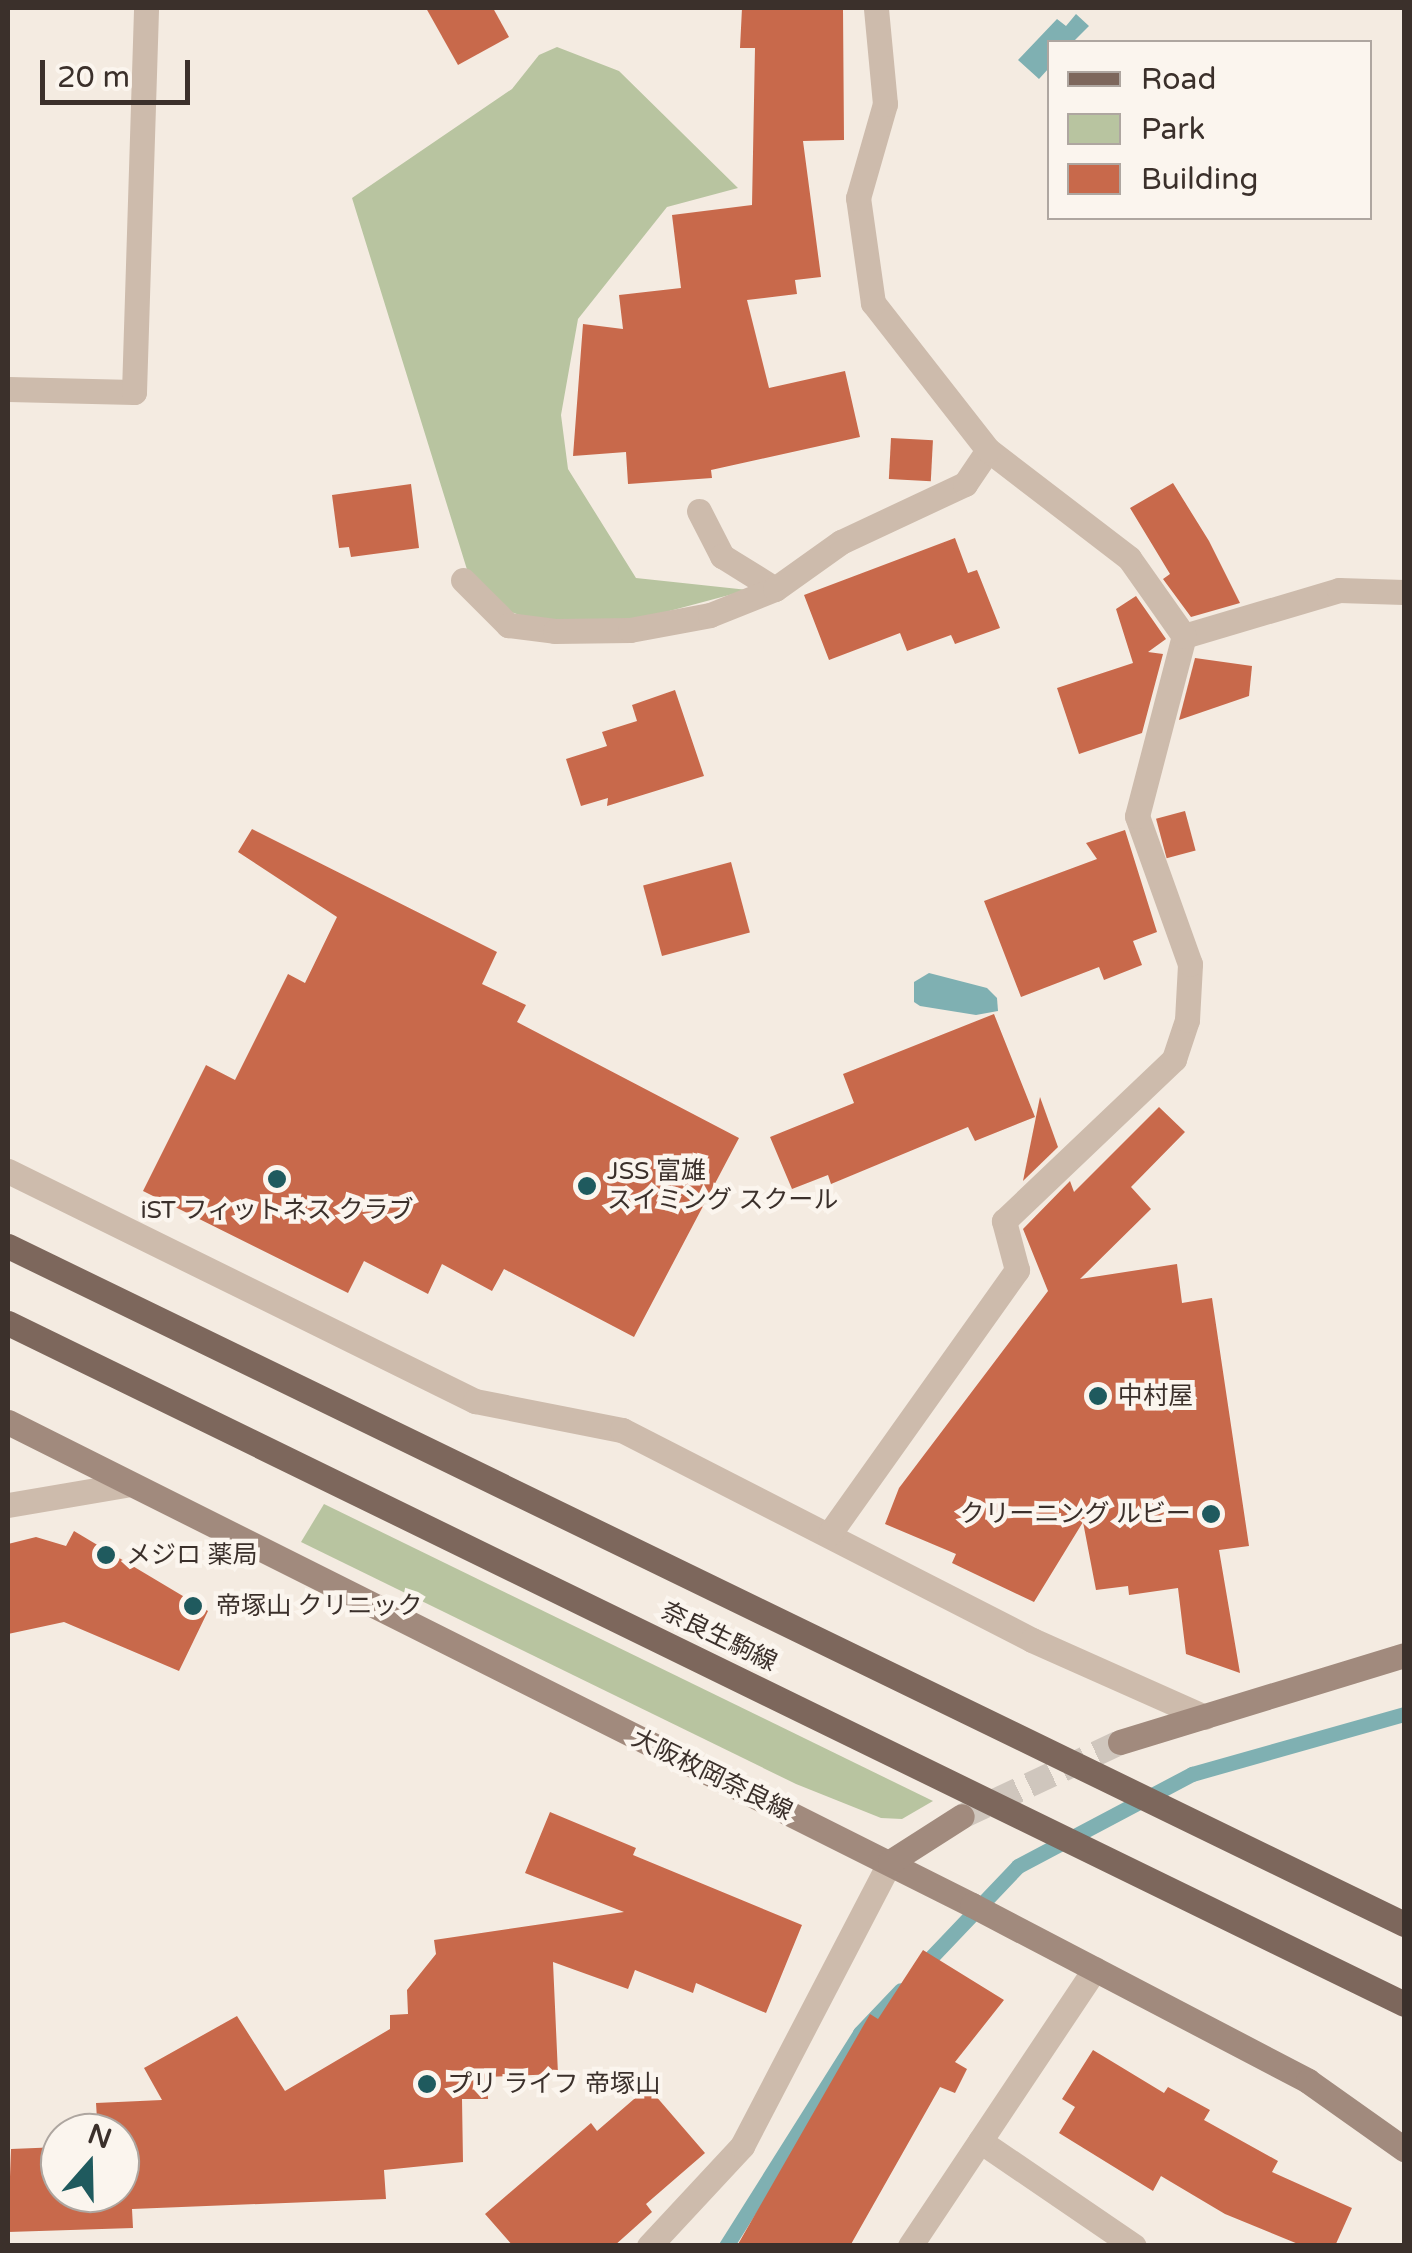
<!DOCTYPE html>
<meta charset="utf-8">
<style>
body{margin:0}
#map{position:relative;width:1412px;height:2253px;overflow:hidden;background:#f4ebe1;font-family:"Varela Round","Noto Sans JP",sans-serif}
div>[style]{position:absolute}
.green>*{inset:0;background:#b8c4a0}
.water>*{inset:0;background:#7fb0b2}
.stream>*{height:15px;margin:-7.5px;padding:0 7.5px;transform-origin:7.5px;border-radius:7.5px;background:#7fb0b2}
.building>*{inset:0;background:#c8694b;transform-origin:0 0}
.secondary-tunnel>*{height:25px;margin-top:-12.5px;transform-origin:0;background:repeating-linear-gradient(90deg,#cfc6bd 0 25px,transparent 0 37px)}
.street>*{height:25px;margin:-12.5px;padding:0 12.5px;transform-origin:12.5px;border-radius:12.5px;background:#cdbbac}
.secondary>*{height:25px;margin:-12.5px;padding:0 12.5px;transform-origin:12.5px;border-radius:12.5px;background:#a18a7d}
.primary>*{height:25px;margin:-12.5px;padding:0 12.5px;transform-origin:12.5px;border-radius:12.5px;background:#7d675c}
.dots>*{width:28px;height:28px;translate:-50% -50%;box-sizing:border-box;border:5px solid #fbf5ee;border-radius:50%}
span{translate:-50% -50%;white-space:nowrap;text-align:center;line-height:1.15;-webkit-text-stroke:9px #fbf5ee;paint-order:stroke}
.poi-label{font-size:25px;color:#3b302b}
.left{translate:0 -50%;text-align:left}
.right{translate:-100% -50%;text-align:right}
.street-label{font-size:25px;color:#3b302b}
.frame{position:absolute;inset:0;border:10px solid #3b302b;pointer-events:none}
.legend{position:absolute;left:1047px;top:40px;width:325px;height:180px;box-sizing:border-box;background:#fbf5ee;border:2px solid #aea6a0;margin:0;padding:12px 18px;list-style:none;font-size:30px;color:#3b302b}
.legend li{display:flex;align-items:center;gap:20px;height:50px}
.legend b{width:50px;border:2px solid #aea6a0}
.north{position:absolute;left:40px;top:2113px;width:100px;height:100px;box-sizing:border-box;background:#fbf5ee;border:2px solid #aea6a0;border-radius:50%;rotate:20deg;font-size:28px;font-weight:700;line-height:40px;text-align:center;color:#3b302b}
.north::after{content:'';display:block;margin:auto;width:35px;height:45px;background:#1f5a5e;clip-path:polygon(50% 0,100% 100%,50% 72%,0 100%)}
.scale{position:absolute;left:40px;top:60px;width:150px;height:45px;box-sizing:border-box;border:5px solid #3b302b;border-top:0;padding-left:12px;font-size:30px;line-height:35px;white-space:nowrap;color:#3b302b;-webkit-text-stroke:8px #fbf5ee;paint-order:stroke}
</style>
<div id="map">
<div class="green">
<div style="clip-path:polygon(557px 47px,619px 71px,738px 188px,667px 207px,578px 319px,561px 415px,568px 469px,636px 578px,748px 590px,632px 621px,537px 621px,491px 605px,469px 576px,352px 198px,512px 89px,539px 55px)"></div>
<div style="clip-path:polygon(324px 1504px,933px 1801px,902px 1819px,881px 1818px,796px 1784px,301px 1542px)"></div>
</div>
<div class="water">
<div style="clip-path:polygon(1076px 14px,1089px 26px,1073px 42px,1050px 42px,1049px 68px,1039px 79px,1018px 60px,1057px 19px,1066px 26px)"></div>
<div style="clip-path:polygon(929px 973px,987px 988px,997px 998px,998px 1011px,976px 1015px,920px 1006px,914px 1002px,914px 982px)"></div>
</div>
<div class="stream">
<div style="left:920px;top:1969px;width:142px;rotate:-46.4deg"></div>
<div style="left:1018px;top:1866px;width:197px;rotate:-27.9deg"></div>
<div style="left:1192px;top:1774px;width:220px;rotate:-15.8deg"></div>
<div style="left:726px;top:2246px;width:252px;rotate:-57.8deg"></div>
<div style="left:860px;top:2033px;width:59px;rotate:-46.4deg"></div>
</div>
<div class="building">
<div style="clip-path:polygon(426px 8px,493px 8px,509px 37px,458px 65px)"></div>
<div style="clip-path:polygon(742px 8px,843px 8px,844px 140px,803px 141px,821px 277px,795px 280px,797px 294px,747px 300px,769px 388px,845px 371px,860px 437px,711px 470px,712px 478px,628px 484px,626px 452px,573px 456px,583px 324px,623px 329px,619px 295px,681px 288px,672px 215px,752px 205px,755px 48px,740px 48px)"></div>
<div style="left:891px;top:438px;width:42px;height:41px;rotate:3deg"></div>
<div style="clip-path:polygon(1173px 483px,1209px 541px,1240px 603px,1191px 617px,1163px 579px,1170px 574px,1130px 508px)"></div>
<div style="clip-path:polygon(411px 484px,419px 548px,351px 557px,349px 547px,339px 548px,332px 495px)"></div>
<div style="clip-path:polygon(955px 538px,968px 573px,977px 570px,1000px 628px,955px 644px,951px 635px,907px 651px,900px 633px,829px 660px,804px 595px)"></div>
<div style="clip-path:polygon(1136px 596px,1166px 639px,1148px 652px,1163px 654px,1142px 733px,1079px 754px,1057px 688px,1133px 663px,1116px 609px)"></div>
<div style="clip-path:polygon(1195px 658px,1252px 666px,1249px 696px,1179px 720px)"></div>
<div style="clip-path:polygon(675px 690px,704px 776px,607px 806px,608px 798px,581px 806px,566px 759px,607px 746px,602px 732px,637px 721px,632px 705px)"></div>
<div style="left:1185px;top:811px;width:41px;height:30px;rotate:75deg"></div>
<div style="clip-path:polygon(252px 829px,497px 952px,482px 984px,526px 1005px,517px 1022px,739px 1138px,634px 1337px,504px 1269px,492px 1291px,442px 1264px,428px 1294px,364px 1261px,348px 1293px,143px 1191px,206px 1065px,235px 1080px,288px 974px,305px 983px,337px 917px,238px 852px)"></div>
<div style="clip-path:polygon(1125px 830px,1157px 932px,1133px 941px,1142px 965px,1104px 980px,1099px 967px,1021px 997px,984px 901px,1097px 859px,1086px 843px)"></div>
<div style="left:731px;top:862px;width:73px;height:91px;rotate:75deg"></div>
<div style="clip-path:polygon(994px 1014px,1035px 1117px,975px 1141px,968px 1127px,831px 1184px,828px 1175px,792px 1189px,770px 1137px,854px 1103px,843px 1074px)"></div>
<div style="clip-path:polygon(1040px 1097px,1058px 1147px,1023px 1181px)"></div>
<div style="clip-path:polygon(1159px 1107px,1185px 1132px,1131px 1187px,1151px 1209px,1080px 1279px,1177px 1264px,1182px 1303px,1212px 1298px,1249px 1546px,1219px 1550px,1240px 1673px,1186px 1654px,1178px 1588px,1129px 1595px,1128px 1586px,1096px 1590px,1083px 1522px,1034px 1602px,952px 1563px,956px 1554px,885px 1524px,899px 1488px,1048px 1291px,1023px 1229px,1070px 1181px,1074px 1192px)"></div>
<div style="clip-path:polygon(74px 1531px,208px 1611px,179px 1671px,64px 1622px,8px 1634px,8px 1544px,36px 1537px,66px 1546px)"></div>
<div style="clip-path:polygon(550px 1812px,636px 1848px,633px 1855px,802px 1925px,766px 2013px,696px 1983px,693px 1993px,635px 1970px,628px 1989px,553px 1962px,558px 2074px,487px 2077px,488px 2099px,462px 2099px,463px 2162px,384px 2170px,386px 2199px,132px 2209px,133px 2228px,8px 2232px,11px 2149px,60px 2147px,60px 2193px,120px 2193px,120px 2133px,70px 2133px,70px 2119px,97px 2119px,96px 2103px,162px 2100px,144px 2068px,237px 2016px,285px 2091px,390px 2029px,390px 2015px,408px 2014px,407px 1990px,436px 1954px,434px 1940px,624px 1912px,525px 1873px)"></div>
<div style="clip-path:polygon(923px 1950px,1004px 2000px,955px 2062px,967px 2069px,955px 2093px,940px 2087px,850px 2246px,737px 2246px,870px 2014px,878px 2019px)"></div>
<div style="clip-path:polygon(1093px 2050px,1164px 2093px,1168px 2087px,1210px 2110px,1204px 2120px,1278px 2161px,1272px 2172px,1352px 2208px,1335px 2246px,1303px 2246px,1225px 2214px,1161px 2176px,1153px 2191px,1059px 2133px,1075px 2107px,1062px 2099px)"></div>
<div style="clip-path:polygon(648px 2087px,705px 2153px,646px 2204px,652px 2212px,614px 2246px,513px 2246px,485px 2214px,591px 2123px,597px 2131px)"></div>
</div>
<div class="secondary-tunnel">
<div style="left:962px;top:1816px;width:174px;rotate:-25.1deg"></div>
</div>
<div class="street">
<div style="left:8px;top:389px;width:126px;rotate:1.4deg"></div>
<div style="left:134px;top:392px;width:384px;rotate:-88.2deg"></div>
<div style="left:699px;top:511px;width:51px;rotate:62.9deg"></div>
<div style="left:722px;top:556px;width:62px;rotate:31.9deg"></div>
<div style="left:463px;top:580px;width:64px;rotate:45deg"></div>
<div style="left:508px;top:625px;width:47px;rotate:7.3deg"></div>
<div style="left:555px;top:631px;width:75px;rotate:-0.8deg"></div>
<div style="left:630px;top:630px;width:81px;rotate:-10.6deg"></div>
<div style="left:710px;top:615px;width:70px;rotate:-21.8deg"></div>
<div style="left:775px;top:589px;width:81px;rotate:-35.5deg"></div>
<div style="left:841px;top:542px;width:137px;rotate:-25.1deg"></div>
<div style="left:965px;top:484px;width:41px;rotate:-55.9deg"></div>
<div style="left:1184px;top:636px;width:162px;rotate:-16.5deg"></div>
<div style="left:1339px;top:590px;width:65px;rotate:1.8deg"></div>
<div style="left:8px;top:1171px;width:521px;rotate:26.22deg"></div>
<div style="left:475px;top:1401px;width:150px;rotate:11.2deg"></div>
<div style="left:622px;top:1430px;width:461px;rotate:27.1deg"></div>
<div style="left:1032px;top:1640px;width:189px;rotate:24deg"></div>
<div style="left:8px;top:1505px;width:119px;rotate:-9.7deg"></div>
<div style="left:830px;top:1533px;width:323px;rotate:-54.6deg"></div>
<div style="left:1017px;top:1270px;width:51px;rotate:-104.9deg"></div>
<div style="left:1004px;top:1221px;width:235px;rotate:-43.6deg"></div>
<div style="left:1174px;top:1059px;width:41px;rotate:-71.6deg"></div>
<div style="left:1187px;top:1020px;width:56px;rotate:-86.9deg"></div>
<div style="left:1190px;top:964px;width:157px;rotate:-109.7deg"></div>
<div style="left:1137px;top:816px;width:186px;rotate:-75.4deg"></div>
<div style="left:1184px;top:636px;width:95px;rotate:-125.2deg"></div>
<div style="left:1129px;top:558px;width:178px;rotate:-142.5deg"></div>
<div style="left:988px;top:450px;width:187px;rotate:-128deg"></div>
<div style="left:873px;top:303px;width:106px;rotate:-98.1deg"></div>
<div style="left:858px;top:198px;width:98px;rotate:-74deg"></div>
<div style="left:885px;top:104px;width:96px;rotate:-95.4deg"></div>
<div style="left:980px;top:2141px;width:186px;rotate:34.3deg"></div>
<div style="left:649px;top:2246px;width:137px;rotate:-47.1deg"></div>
<div style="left:742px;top:2146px;width:320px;rotate:-62.5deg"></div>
<div style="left:910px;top:2246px;width:333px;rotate:-56.3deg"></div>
</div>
<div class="secondary">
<div style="left:8px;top:1422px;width:1078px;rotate:26.61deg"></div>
<div style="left:972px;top:1905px;width:379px;rotate:27.6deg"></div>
<div style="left:1308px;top:2081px;width:118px;rotate:35.3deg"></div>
<div style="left:1120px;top:1742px;width:297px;rotate:-17deg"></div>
<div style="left:890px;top:1862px;width:85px;rotate:-32.6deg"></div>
</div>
<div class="primary">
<div style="left:8px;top:1246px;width:1552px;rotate:25.9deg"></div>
<div style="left:8px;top:1323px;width:1553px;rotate:26deg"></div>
</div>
<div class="dots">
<div style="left:277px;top:1179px;background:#1f5a5e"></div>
<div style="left:587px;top:1186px;background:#1f5a5e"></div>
<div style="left:1098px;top:1396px;background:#1f5a5e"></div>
<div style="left:1211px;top:1514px;background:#1f5a5e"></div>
<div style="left:106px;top:1555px;background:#1f5a5e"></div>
<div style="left:193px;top:1606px;background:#1f5a5e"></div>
<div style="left:427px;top:2084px;background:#1f5a5e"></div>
</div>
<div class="poi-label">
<span class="left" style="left:607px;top:1186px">JSS 富雄<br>スイミング スクール</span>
<span style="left:277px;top:1210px">iST フィットネス クラブ</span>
<span class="left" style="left:1118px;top:1396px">中村屋</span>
<span class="right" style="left:1191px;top:1514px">クリーニング ルビー</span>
<span class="left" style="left:126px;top:1555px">メジロ 薬局</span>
<span class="left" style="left:216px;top:1606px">帝塚山 クリニック</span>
<span class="left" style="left:447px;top:2084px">プリ ライフ 帝塚山</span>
</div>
<div class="street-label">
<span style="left:719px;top:1637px;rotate:26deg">奈良生駒線</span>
<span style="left:712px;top:1775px;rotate:26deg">大阪枚岡奈良線</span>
</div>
<div class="frame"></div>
<ul class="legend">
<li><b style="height:12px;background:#7d675c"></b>Road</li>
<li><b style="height:28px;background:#b8c4a0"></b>Park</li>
<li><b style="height:28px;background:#c8694b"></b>Building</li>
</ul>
<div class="north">N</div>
<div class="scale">20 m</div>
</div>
